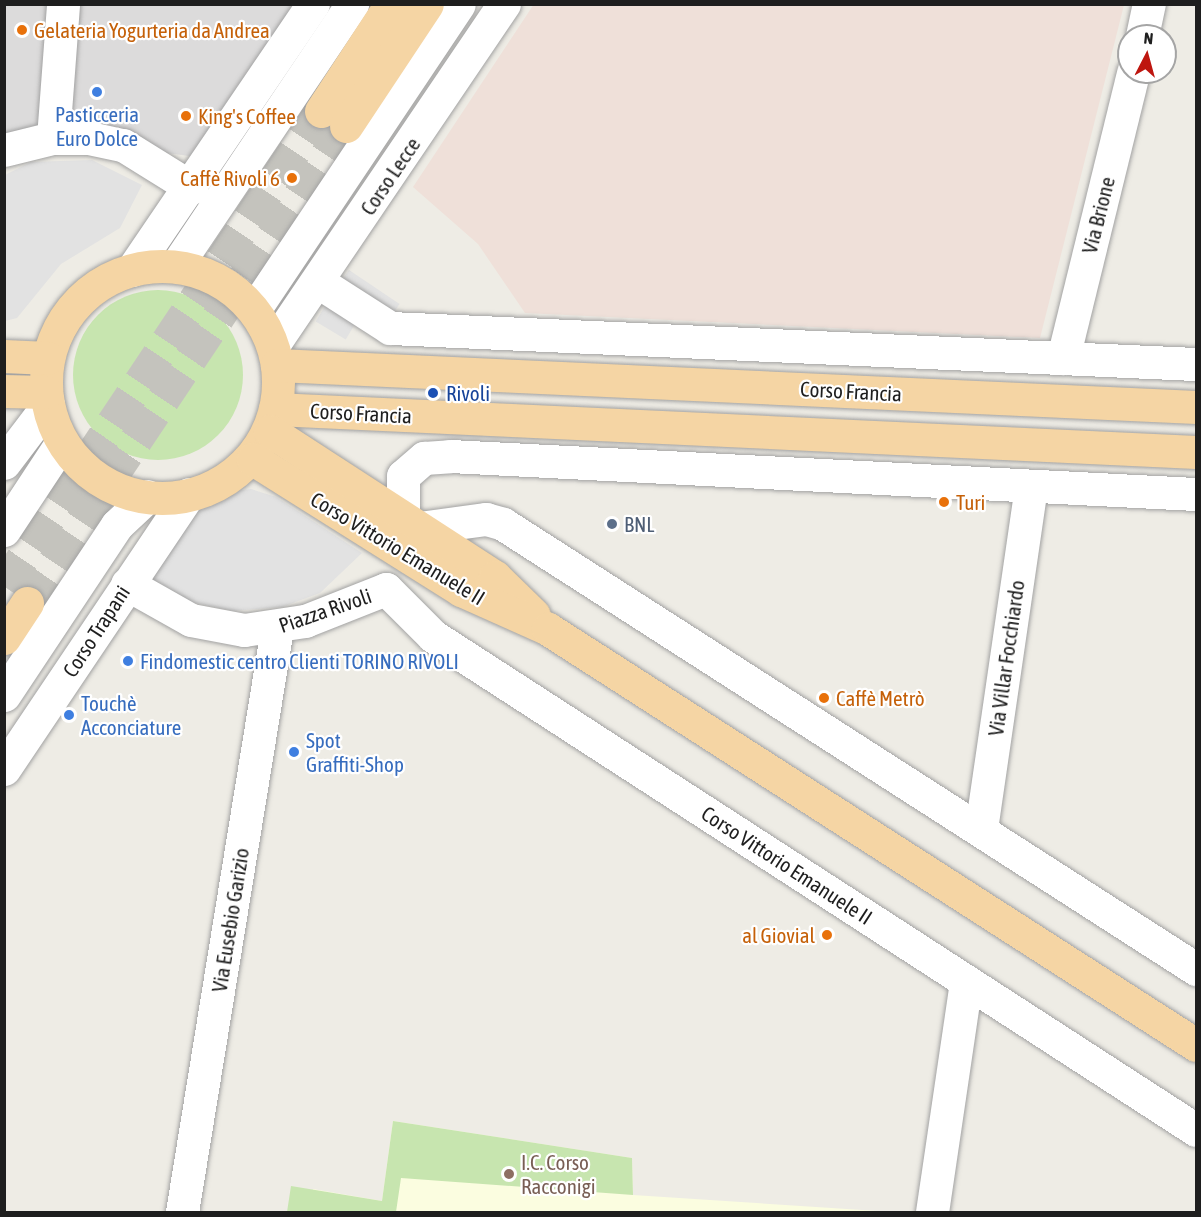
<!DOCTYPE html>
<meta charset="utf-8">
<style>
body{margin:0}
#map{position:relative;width:1201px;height:1217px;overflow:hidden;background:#eeece5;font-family:"Asap Condensed",sans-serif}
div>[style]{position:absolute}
.residential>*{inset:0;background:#dcdbdb}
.education>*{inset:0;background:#fbfde0}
.military>*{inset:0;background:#efe0d9}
.grass>*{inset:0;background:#c7e5af}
.round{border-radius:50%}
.parking>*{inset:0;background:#e2e2e2;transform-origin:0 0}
.major-tunnel>*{height:33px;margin-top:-16.5px;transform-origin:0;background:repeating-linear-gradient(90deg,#c4c3bd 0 33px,transparent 0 49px)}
.roads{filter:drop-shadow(0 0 2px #a2a2a2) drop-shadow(0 0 2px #a2a2a2)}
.minor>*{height:33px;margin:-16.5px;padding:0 16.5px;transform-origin:16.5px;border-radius:16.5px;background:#fff}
.major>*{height:33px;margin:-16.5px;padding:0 16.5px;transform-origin:16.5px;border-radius:16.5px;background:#f5d5a4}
.major>.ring{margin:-16.5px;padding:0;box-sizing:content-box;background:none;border:33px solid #f5d5a4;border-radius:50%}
.dots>*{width:16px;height:16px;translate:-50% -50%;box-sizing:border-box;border:3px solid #fff;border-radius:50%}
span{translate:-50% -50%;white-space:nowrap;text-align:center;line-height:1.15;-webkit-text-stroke:4.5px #fff;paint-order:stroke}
.food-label{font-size:21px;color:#c56008}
.left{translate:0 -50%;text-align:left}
.right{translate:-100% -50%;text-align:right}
.shop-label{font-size:21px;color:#366cbe}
.street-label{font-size:21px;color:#1e1e1e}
.transit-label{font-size:21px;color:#164399}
.service-label{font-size:21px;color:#4e5e75}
.education-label{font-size:21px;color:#785e54}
.frame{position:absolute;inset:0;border:6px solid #1e1e1e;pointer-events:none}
.north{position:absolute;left:1117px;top:24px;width:60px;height:60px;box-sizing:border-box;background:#fff;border:2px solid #a5a5a5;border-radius:50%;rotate:6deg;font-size:16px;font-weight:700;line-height:24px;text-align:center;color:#1e1e1e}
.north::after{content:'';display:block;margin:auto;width:21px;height:27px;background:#be160f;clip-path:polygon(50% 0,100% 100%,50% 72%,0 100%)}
</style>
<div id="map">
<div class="residential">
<div style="clip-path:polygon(5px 5px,310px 5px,212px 159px,53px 138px,5px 159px)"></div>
</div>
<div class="education">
<div style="clip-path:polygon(393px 1121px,632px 1158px,633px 1195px,893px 1212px,310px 1212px,313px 1189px,382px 1201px)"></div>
</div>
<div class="military">
<div style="clip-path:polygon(534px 4px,1124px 5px,1040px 338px,525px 313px,478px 244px,413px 187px)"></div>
</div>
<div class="grass">
<div class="round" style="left:73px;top:290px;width:170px;height:170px"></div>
<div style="clip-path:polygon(393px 1121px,632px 1158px,633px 1195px,401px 1178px,396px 1212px,287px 1212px,291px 1186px,382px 1201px)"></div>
</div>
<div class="parking">
<div style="clip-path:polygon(92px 160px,142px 185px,120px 228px,61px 264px,17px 318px,5px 321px,5px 175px,31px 162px)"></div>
<div style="left:349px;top:270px;width:61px;height:17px;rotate:34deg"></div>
<div style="left:325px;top:306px;width:35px;height:18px;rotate:31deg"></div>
<div style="clip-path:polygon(251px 489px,276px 497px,362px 553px,320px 593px,282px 607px,233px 611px,187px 601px,149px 578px,189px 512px,227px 492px)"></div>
</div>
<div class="major-tunnel">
<div style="left:4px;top:586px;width:571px;rotate:-56.28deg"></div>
<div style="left:27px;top:603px;width:574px;rotate:-56.23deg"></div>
</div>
<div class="roads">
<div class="minor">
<div style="left:1142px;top:36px;width:33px;rotate:-78deg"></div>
<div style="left:53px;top:138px;width:134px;rotate:-85.7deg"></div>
<div style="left:4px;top:150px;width:50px;rotate:-13.8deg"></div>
<div style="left:53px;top:138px;width:36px"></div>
<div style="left:89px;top:138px;width:35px;rotate:12deg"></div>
<div style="left:123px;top:145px;width:81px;rotate:31.9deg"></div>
<div style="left:176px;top:266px;width:316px;rotate:-56.1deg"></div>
<div style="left:132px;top:270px;width:322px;rotate:-55.8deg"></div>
<div style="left:320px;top:283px;width:83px;rotate:32.7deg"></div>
<div style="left:390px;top:328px;width:807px;rotate:2.56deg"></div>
<div style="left:254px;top:310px;width:368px;rotate:-56.2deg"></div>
<div style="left:273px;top:345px;width:412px;rotate:-55.9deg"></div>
<div style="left:1063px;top:358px;width:294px;rotate:-76.2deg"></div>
<div style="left:4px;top:463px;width:73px;rotate:-52.8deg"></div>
<div style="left:403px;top:519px;width:43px;rotate:-90deg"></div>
<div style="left:403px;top:476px;width:28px;rotate:-41deg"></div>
<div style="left:424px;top:458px;width:26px;rotate:-4deg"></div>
<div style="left:450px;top:456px;width:747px;rotate:2.92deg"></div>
<div style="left:419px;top:528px;width:68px;rotate:-7.7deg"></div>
<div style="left:486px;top:519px;width:18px;rotate:16deg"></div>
<div style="left:503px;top:524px;width:824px;rotate:32.71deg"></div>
<div style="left:4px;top:530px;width:105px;rotate:-56.6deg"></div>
<div style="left:127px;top:584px;width:73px;rotate:29.4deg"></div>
<div style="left:191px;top:620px;width:54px;rotate:10.7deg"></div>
<div style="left:244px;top:630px;width:62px;rotate:-8.4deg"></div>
<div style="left:305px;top:621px;width:87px;rotate:-21.6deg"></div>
<div style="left:386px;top:589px;width:66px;rotate:45deg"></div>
<div style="left:433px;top:636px;width:909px;rotate:32.92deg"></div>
<div style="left:4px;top:695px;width:204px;rotate:-56.4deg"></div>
<div style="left:117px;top:525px;width:42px;rotate:-43.1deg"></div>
<div style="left:4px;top:769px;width:331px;rotate:-56.1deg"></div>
<div style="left:981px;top:829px;width:346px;rotate:-81.7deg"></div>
<div style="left:182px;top:1212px;width:592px;rotate:-80.76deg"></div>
<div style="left:932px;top:1212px;width:233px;rotate:-81.6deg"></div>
</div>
<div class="major">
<div style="left:321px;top:111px;width:128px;rotate:-56.8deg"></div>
<div style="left:346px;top:126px;width:146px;rotate:-56.4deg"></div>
<div class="ring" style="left:46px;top:266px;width:199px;height:199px"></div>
<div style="left:4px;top:356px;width:44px;rotate:2.6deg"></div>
<div style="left:277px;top:365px;width:920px;rotate:2.62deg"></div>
<div style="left:4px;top:391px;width:42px;rotate:1.4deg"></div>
<div style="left:275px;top:409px;width:922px;rotate:2.67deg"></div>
<div style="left:270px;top:431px;width:268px;rotate:33deg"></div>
<div style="left:495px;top:577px;width:54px;rotate:44.3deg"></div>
<div style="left:253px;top:459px;width:246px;rotate:32.2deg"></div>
<div style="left:461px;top:590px;width:95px;rotate:24.1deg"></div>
<div style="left:548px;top:629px;width:770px;rotate:32.7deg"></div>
<div style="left:4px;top:638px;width:42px;rotate:-56.7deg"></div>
</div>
</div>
<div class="dots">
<div style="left:22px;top:30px;background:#e8710a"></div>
<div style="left:97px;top:92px;background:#3f7fe0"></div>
<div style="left:186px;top:116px;background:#e8710a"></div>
<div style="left:292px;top:178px;background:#e8710a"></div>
<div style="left:433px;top:393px;background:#1a4fb4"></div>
<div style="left:944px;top:502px;background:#e8710a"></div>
<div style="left:612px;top:524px;background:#5c6f8a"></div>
<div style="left:128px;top:661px;background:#3f7fe0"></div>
<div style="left:824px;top:698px;background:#e8710a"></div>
<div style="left:69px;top:715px;background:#3f7fe0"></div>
<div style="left:294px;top:752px;background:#3f7fe0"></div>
<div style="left:827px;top:935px;background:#e8710a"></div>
<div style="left:509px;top:1174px;background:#8d6e63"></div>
</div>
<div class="food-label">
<span class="left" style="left:34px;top:30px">Gelateria Yogurteria da Andrea</span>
<span class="left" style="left:198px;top:116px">King's Coffee</span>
<span class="right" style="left:280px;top:178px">Caffè Rivoli 6</span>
<span class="left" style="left:956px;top:502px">Turi</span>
<span class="left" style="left:836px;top:698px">Caffè Metrò</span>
<span class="right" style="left:815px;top:935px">al Giovial</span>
</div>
<div class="shop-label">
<span style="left:97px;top:126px">Pasticceria<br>Euro Dolce</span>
<span class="left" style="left:140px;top:661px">Findomestic centro Clienti TORINO RIVOLI</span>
<span class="left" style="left:81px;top:715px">Touchè<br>Acconciature</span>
<span class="left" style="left:306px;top:752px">Spot<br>Graffiti-Shop</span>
</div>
<div class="street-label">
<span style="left:390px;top:176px;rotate:-56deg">Corso Lecce</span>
<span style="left:1098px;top:215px;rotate:-76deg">Via Brione</span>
<span style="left:851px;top:391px;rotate:3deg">Corso Francia</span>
<span style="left:361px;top:413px;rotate:3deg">Corso Francia</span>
<span style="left:398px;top:548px;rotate:31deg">Corso Vittorio Emanuele II</span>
<span style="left:325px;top:610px;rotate:-19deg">Piazza Rivoli</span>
<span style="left:96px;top:631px;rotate:-57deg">Corso Trapani</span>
<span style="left:1006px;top:658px;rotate:-82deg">Via Villar Focchiardo</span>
<span style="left:787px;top:865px;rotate:33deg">Corso Vittorio Emanuele II</span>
<span style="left:230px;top:920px;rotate:-81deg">Via Eusebio Garizio</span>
</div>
<div class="transit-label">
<span class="left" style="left:446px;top:393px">Rivoli</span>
</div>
<div class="service-label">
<span class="left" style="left:624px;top:524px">BNL</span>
</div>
<div class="education-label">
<span class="left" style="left:521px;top:1174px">I.C. Corso<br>Racconigi</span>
</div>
<div class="frame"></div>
<div class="north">N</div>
</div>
